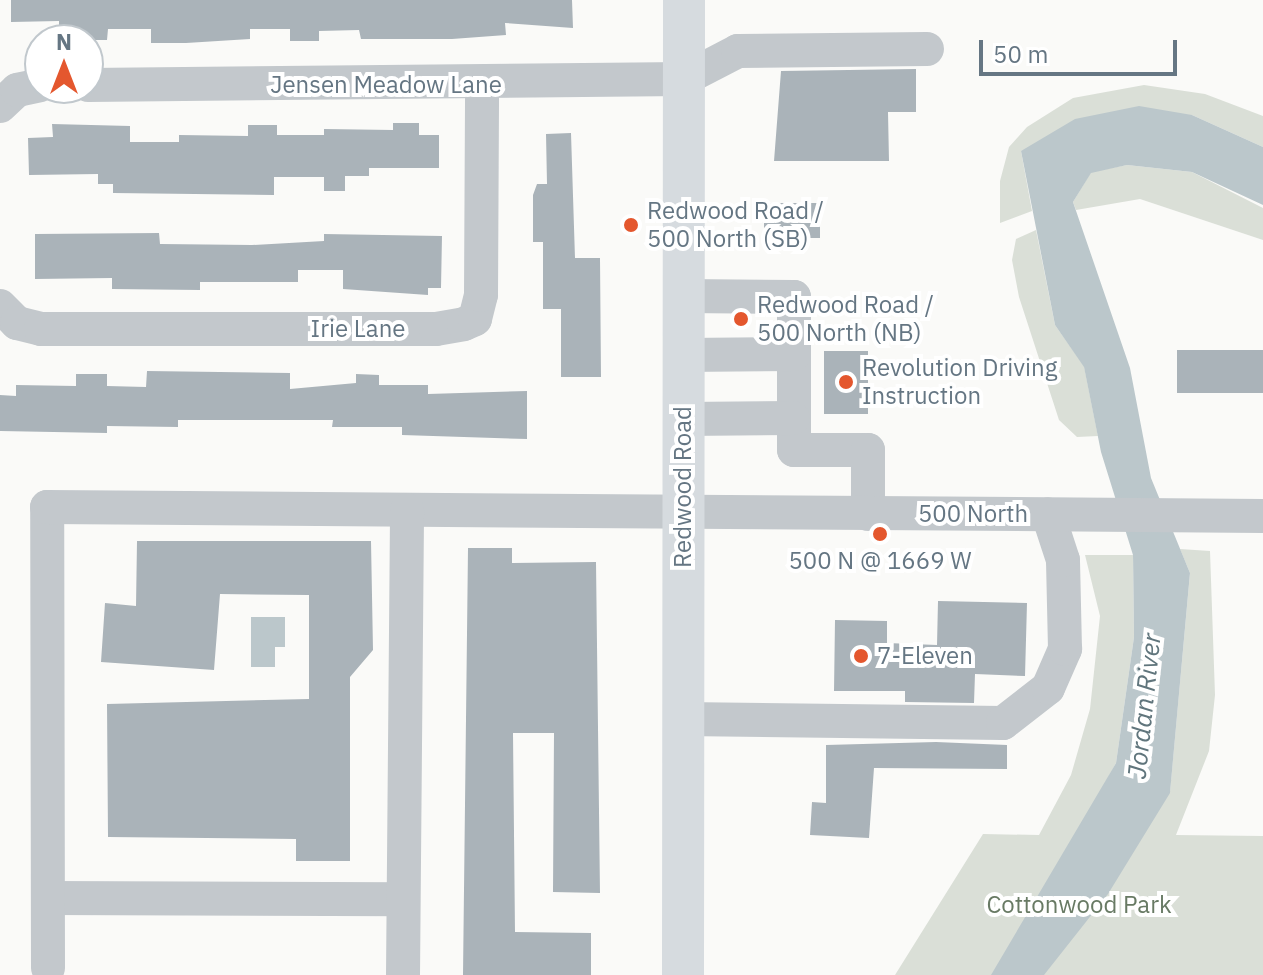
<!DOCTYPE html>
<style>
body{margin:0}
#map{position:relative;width:1263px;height:975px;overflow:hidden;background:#fafaf8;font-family:"IBM Plex Sans",sans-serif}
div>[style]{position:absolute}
.green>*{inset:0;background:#dadfd7}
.water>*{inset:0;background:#bbc7cb}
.building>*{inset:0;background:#aab3b9;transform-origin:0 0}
.minor>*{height:34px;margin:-17px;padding:0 17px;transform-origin:17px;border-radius:17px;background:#c3c8cc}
.major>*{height:42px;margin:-21px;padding:0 21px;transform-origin:21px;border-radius:21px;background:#d6dbdf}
.dots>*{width:22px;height:22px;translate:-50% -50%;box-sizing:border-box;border:4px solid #fff;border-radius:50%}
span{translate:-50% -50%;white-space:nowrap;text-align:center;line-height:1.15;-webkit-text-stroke:8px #fff;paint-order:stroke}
.street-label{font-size:24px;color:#657683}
.poi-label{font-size:24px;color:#657683}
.left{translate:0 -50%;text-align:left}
.park-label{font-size:24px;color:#687a64}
.water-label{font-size:26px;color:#60757c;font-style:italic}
.north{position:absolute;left:24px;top:24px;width:80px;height:80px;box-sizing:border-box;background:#fff;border:2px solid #c1c8cd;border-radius:50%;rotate:0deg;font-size:22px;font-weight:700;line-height:32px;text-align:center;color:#657683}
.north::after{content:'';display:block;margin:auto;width:28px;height:36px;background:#e4572e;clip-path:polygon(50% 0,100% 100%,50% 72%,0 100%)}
.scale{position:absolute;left:979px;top:40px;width:198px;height:36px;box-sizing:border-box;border:4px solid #657683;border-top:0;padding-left:10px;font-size:24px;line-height:28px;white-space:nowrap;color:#657683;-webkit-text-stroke:6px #fff;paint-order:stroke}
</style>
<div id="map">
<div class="green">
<div style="clip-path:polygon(1144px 85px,1205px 94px,1263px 116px,1263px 147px,1192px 115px,1021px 151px,1032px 211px,1000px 223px,1000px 181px,1009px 147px,1027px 127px,1073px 98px)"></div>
<div style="clip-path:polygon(1127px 165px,1192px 172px,1263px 208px,1263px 240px,1140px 199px,1076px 210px,1073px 202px,1091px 172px)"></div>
<div style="clip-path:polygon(1036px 230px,1055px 325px,1084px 366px,1098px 436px,1077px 437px,1059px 420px,1019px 297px,1012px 260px,1016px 239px)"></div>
<div style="clip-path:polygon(1180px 549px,1210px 551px,1215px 695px,1209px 751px,1176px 835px,1263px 836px,1263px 975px,895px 975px,983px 834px,1039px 835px,1071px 775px,1090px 709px,1100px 616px,1085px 555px,1133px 555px,1134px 637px,1116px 763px,1077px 834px,1170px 792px,1190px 573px)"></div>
</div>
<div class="water">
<div style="clip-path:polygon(1139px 106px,1192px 115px,1263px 147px,1263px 205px,1192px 172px,1127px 165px,1091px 173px,1073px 202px,1130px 368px,1151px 478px,1190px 573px,1170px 793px,1108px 894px,1044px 975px,991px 975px,1116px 763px,1134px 637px,1133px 555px,1101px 452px,1084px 367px,1055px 325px,1021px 151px,1075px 119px)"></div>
<div style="clip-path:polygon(251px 617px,285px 617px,285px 647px,275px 647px,275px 667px,251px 667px)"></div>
</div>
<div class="building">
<div style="clip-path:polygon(11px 0,572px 0,573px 28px,505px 23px,506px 35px,452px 39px,361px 39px,359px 30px,319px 31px,319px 41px,290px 41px,290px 29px,250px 29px,250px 39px,186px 43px,151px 43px,151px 29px,108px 29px,107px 40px,80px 40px,81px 29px,59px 28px,59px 21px,11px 22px)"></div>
<div style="clip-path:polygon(916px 69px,916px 112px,888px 112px,889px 161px,774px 161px,781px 71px)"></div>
<div style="clip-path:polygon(393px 123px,419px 123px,419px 135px,439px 135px,439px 168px,369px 168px,369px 176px,345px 176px,345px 191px,324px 191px,324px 177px,274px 177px,274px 195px,113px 193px,113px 184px,98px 184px,98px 174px,29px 175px,28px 138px,53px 137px,52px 124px,130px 126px,130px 142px,179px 142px,179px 135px,248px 136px,248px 125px,277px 125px,277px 135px,324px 135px,324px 129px,393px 130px)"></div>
<div style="clip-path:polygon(571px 133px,575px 258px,600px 258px,601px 377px,561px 377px,561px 309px,543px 309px,543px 242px,533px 242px,533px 195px,537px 184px,547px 184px,546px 134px)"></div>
<div style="left:764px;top:203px;width:56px;height:35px"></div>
<div style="clip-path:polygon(159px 233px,160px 244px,252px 245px,324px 241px,324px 234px,442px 236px,441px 288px,428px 288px,428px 295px,343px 289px,343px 270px,298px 270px,298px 282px,200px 282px,200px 290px,112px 289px,112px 278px,35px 279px,35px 234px)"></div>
<div style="left:1177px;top:350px;width:86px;height:43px"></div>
<div style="left:824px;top:351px;width:44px;height:63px"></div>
<div style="clip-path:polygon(147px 371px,290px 373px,290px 389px,356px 383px,356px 374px,379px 375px,379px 385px,428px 385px,428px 394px,527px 391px,527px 439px,402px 435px,402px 427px,332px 427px,333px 420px,178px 420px,178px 427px,107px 426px,107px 433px,0 431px,0 395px,16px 396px,16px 385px,76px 386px,76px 374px,107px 374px,107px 386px,146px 387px)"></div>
<div style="clip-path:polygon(137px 541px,371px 541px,373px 650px,350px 677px,350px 861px,296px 861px,296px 839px,108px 837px,107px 704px,309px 699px,309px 595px,220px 594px,214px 670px,101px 662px,105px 603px,136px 606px)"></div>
<div style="clip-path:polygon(468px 548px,512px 548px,512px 563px,596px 562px,600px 893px,553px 892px,554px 733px,513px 733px,515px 932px,591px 933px,591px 975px,463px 975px)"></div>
<div style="clip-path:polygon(938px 601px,1027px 603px,1025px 676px,975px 674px,974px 703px,905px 702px,905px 691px,834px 691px,835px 620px,887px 621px,887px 643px,937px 645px)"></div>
<div style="clip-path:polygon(936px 742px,1007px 745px,1007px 769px,874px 768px,869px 838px,810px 835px,812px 802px,826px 803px,826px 745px)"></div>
</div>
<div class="minor">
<div style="left:88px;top:85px;width:596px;rotate:-0.58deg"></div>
<div style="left:684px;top:79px;width:61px;rotate:-27.4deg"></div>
<div style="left:738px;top:51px;width:189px;rotate:-0.6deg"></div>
<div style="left:0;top:106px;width:23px;rotate:-43deg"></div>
<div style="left:17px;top:90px;width:24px;rotate:-12deg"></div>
<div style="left:684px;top:296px;width:110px;rotate:0.5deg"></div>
<div style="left:794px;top:297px;width:153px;rotate:90deg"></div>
<div style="left:794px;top:450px;width:74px"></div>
<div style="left:868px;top:450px;width:64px;rotate:90deg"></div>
<div style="left:0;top:306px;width:24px;rotate:45deg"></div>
<div style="left:17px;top:323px;width:25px;rotate:14deg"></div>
<div style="left:41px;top:329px;width:395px"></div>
<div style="left:436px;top:329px;width:28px;rotate:-10deg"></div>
<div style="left:464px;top:324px;width:12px;rotate:-24deg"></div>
<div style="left:475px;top:319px;width:25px;rotate:-76deg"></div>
<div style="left:481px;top:295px;width:210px;rotate:-89.7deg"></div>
<div style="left:684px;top:355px;width:110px;rotate:-0.5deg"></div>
<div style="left:684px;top:419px;width:109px;rotate:-0.5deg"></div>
<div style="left:683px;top:719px;width:320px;rotate:0.7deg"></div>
<div style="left:1003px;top:723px;width:57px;rotate:-37.9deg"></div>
<div style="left:1048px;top:688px;width:43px;rotate:-66.4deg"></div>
<div style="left:1065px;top:649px;width:89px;rotate:-91.3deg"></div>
<div style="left:1063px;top:560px;width:48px;rotate:-108.1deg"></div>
<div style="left:48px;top:898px;width:355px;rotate:0.2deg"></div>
<div style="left:48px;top:968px;width:461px;rotate:-90.1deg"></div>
<div style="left:47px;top:507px;width:1216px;rotate:0.42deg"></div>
<div style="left:403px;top:975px;width:465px;rotate:-89.5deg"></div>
</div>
<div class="major">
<div style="left:683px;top:975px;width:975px;rotate:-89.94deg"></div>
</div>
<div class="dots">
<div style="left:631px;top:225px;background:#e4572e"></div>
<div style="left:741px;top:319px;background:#e4572e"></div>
<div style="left:846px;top:382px;background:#e4572e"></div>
<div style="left:880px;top:534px;background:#e4572e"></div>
<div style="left:861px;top:656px;background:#e4572e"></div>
</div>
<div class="street-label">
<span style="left:386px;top:85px">Jensen Meadow Lane</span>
<span style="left:358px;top:329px">Irie Lane</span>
<span style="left:683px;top:487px;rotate:-90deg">Redwood Road</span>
<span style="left:973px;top:514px">500 North</span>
</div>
<div class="poi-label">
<span class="left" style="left:647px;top:225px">Redwood Road /<br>500 North (SB)</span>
<span class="left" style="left:757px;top:319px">Redwood Road /<br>500 North (NB)</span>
<span class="left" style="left:862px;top:382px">Revolution Driving<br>Instruction</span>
<span style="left:880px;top:561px">500 N @ 1669 W</span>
<span class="left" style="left:877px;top:656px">7-Eleven</span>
</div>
<div class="park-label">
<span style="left:1079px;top:905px">Cottonwood Park</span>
</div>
<div class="water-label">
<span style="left:1144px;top:706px;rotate:-84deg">Jordan River</span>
</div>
<div class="north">N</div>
<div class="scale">50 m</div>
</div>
